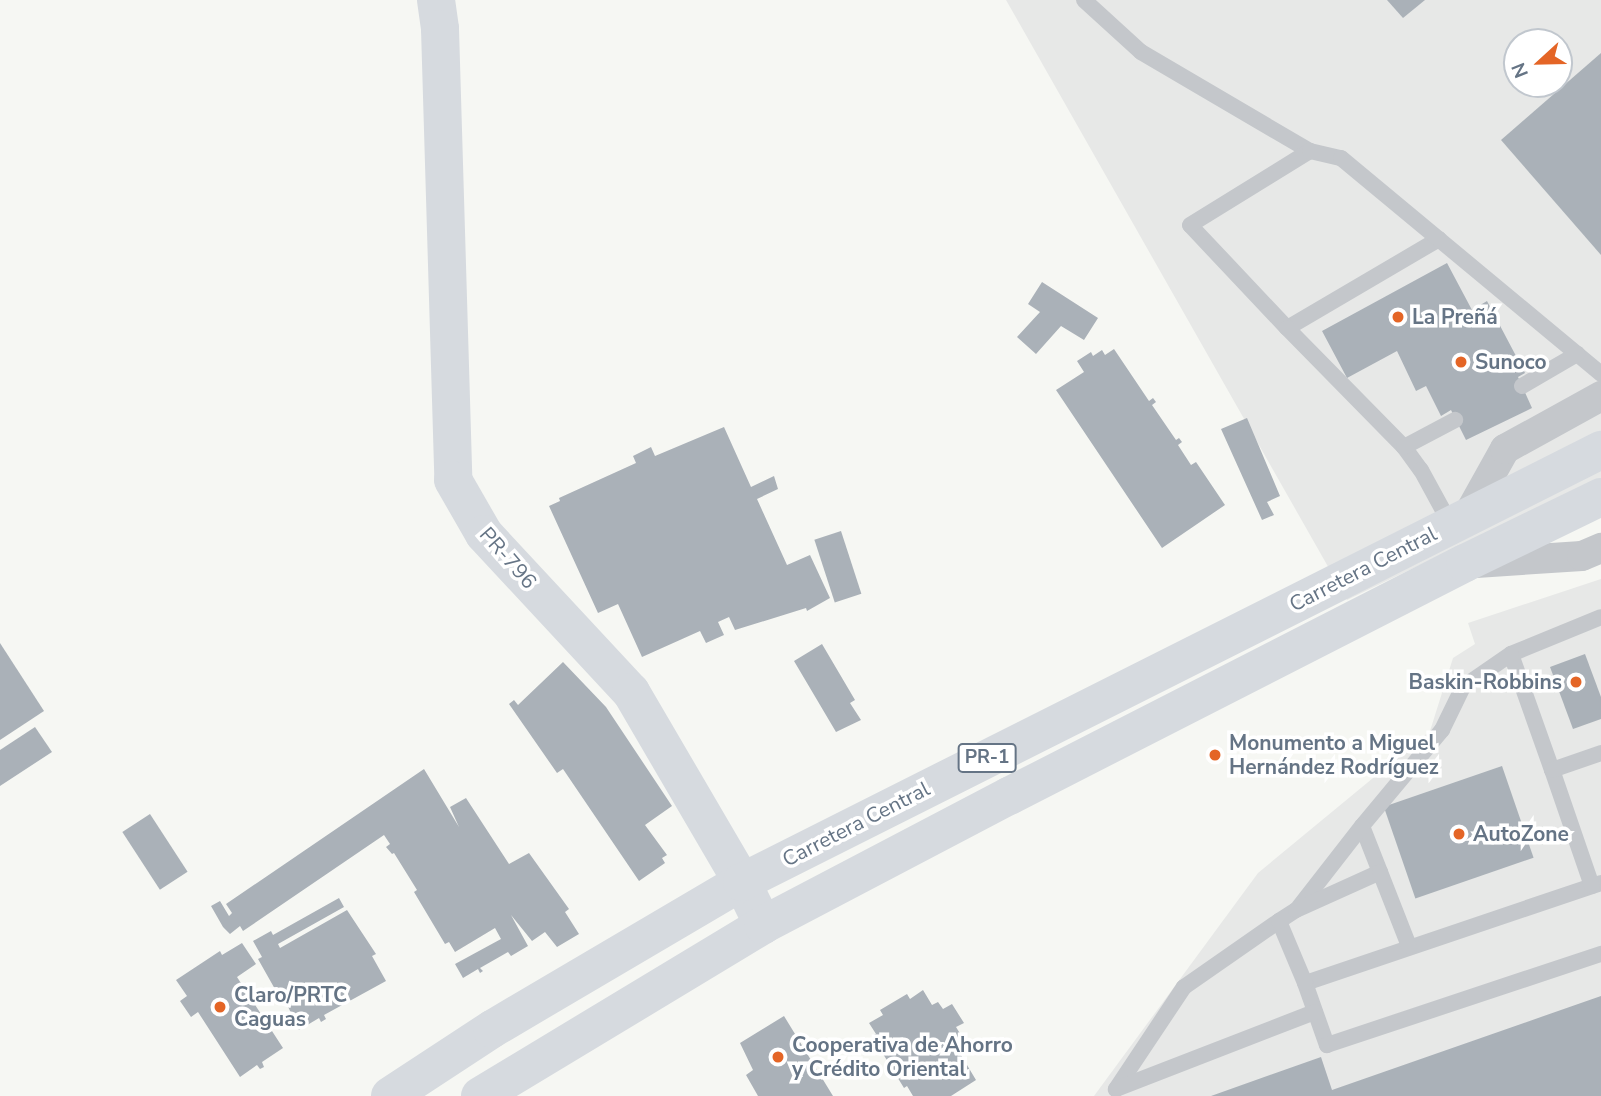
<!DOCTYPE html>
<meta charset="utf-8">
<style>
body{margin:0}
#map{position:relative;width:1601px;height:1096px;overflow:hidden;background:#f6f7f3;font-family:"Nunito Sans",sans-serif}
div>[style]{position:absolute}
.built>*{inset:0;background:#e7e8e7}
.building>*{inset:0;background:#aab1b8;transform-origin:0 0}
.lane>*{height:16px;margin:-8px;padding:0 8px;transform-origin:8px;border-radius:8px;background:#c4c7cb}
.street>*{height:30px;margin:-15px;padding:0 15px;transform-origin:15px;border-radius:15px;background:#c4c7cb}
.secondary>*{height:38px;margin:-19px;padding:0 19px;transform-origin:19px;border-radius:19px;background:#d6dadf}
.primary>*{height:38px;margin:-19px;padding:0 19px;transform-origin:19px;border-radius:19px;background:#d6dadf}
.dots>*{width:19px;height:19px;translate:-50% -50%;box-sizing:border-box;border:4px solid #fff;border-radius:50%}
span{translate:-50% -50%;white-space:nowrap;text-align:center;line-height:1.15;-webkit-text-stroke:7px #fff;paint-order:stroke}
.shield-label span{padding:2px 5px;background:#fff;border:2px solid;border-radius:5px;-webkit-text-stroke-width:0}
.shield-label{font-size:19px;color:#657485;font-weight:700}
.poi-label{font-size:21px;color:#657485;font-weight:700}
.left{translate:0 -50%;text-align:left}
.right{translate:-100% -50%;text-align:right}
.street-label{font-size:21px;color:#657485}
.north{position:absolute;left:1503px;top:28px;width:70px;height:70px;box-sizing:border-box;background:#fff;border:2px solid #c1c7ce;border-radius:50%;rotate:248deg;font-size:19px;font-weight:700;line-height:28px;text-align:center;color:#657485}
.north::after{content:'';display:block;margin:auto;width:24px;height:32px;background:#e46526;clip-path:polygon(50% 0,100% 100%,50% 72%,0 100%)}
</style>
<div id="map">
<div class="built">
<div style="clip-path:polygon(evenodd,1006px 0,1601px 0,1601px 478px,1347px 600px,1006px 0,1517px 42px,1559px 42px,1559px 84px,1517px 84px,1517px 42px)"></div>
<div style="clip-path:polygon(1601px 579px,1601px 1096px,1094px 1096px,1258px 873px,1430px 731px,1453px 658px,1475px 644px,1468px 623px)"></div>
</div>
<div class="building">
<div style="clip-path:polygon(1387px 0,1425px 0,1403px 18px)"></div>
<div style="clip-path:polygon(1601px 53px,1601px 255px,1501px 140px)"></div>
<div style="clip-path:polygon(1447px 263px,1472px 310px,1487px 301px,1525px 373px,1518px 377px,1532px 408px,1466px 440px,1451px 410px,1441px 416px,1426px 386px,1416px 391px,1397px 351px,1347px 378px,1322px 331px)"></div>
<div style="clip-path:polygon(1042px 282px,1098px 318px,1084px 340px,1061px 326px,1036px 354px,1017px 337px,1040px 312px,1028px 304px)"></div>
<div style="clip-path:polygon(1114px 349px,1149px 401px,1153px 398px,1156px 402px,1152px 405px,1176px 440px,1179px 438px,1182px 442px,1178px 445px,1191px 465px,1196px 462px,1225px 505px,1162px 548px,1056px 390px,1084px 372px,1077px 361px,1091px 352px,1093px 356px,1102px 350px,1105px 355px)"></div>
<div style="clip-path:polygon(1247px 418px,1280px 496px,1267px 502px,1274px 515px,1262px 520px,1221px 429px)"></div>
<div style="clip-path:polygon(724px 427px,751px 487px,774px 476px,778px 489px,757px 499px,787px 565px,810px 555px,830px 598px,807px 611px,806px 608px,735px 630px,729px 617px,718px 622px,724px 635px,706px 643px,700px 631px,642px 657px,618px 604px,598px 613px,549px 506px,560px 501px,559px 498px,636px 463px,633px 456px,651px 447px,655px 456px)"></div>
<div style="left:841px;top:531px;width:66px;height:28px;rotate:72deg"></div>
<div style="clip-path:polygon(0 643px,44px 711px,0 740px)"></div>
<div style="clip-path:polygon(822px 644px,855px 700px,850px 703px,861px 720px,836px 732px,794px 661px)"></div>
<div style="clip-path:polygon(1585px 654px,1601px 697px,1601px 719px,1573px 729px,1550px 667px)"></div>
<div style="clip-path:polygon(563px 662px,606px 707px,672px 806px,645px 825px,667px 855px,662px 858px,665px 863px,639px 881px,563px 769px,557px 773px,509px 704px,514px 700px,518px 705px)"></div>
<div style="clip-path:polygon(35px 727px,52px 752px,0 786px,0 750px)"></div>
<div style="left:1502px;top:766px;width:97px;height:125px;rotate:71deg"></div>
<div style="clip-path:polygon(424px 769px,459px 827px,450px 807px,466px 798px,509px 864px,529px 853px,569px 909px,565px 912px,579px 934px,557px 947px,545px 932px,532px 941px,511px 915px,528px 946px,511px 956px,508px 952px,480px 968px,483px 971px,480px 973px,478px 969px,463px 978px,455px 964px,501px 939px,495px 928px,455px 952px,449px 942px,445px 944px,414px 892px,417px 890px,394px 853px,392px 854px,386px 847px,390px 844px,384px 835px,243px 931px,240px 926px,230px 934px,223px 927px,211px 906px,220px 901px,229px 916px,232px 913px,226px 904px)"></div>
<div style="left:150px;top:814px;width:69px;height:33px;rotate:57deg"></div>
<div style="clip-path:polygon(339px 898px,344px 907px,278px 944px,280px 948px,347px 910px,376px 954px,372px 956px,386px 981px,324px 1015px,326px 1019px,321px 1022px,319px 1018px,299px 1030px,283px 996px,280px 998px,258px 959px,262px 957px,253px 941px,271px 931px,273px 935px)"></div>
<div style="clip-path:polygon(242px 943px,256px 964px,237px 977px,283px 1048px,262px 1062px,264px 1067px,260px 1069px,257px 1065px,240px 1077px,198px 1012px,191px 1017px,180px 1001px,187px 996px,176px 980px,220px 951px,222px 955px)"></div>
<div style="clip-path:polygon(923px 990px,932px 1005px,938px 1002px,943px 1009px,952px 1004px,964px 1023px,956px 1027px,967px 1045px,958px 1050px,976px 1080px,951px 1096px,913px 1096px,907px 1086px,904px 1088px,872px 1036px,876px 1034px,869px 1023px,883px 1015px,880px 1010px,907px 994px,910px 999px)"></div>
<div style="clip-path:polygon(1601px 996px,1601px 1096px,1211px 1096px,1321px 1057px,1332px 1090px)"></div>
<div style="clip-path:polygon(784px 1016px,833px 1096px,758px 1096px,746px 1075px,753px 1070px,740px 1043px)"></div>
</div>
<div class="lane">
<div style="left:1084px;top:0;width:77px;rotate:42.4deg"></div>
<div style="left:1141px;top:52px;width:196px;rotate:30.4deg"></div>
<div style="left:1439px;top:239px;width:176px;rotate:149.6deg"></div>
<div style="left:1287px;top:328px;width:141px;rotate:-133.3deg"></div>
<div style="left:1190px;top:225px;width:141px;rotate:-31.7deg"></div>
<div style="left:1310px;top:151px;width:32px;rotate:13deg"></div>
<div style="left:1341px;top:158px;width:338px;rotate:39.7deg"></div>
<div style="left:1287px;top:328px;width:167px;rotate:45.5deg"></div>
<div style="left:1404px;top:447px;width:29px;rotate:54deg"></div>
<div style="left:1421px;top:470px;width:63px;rotate:61.4deg"></div>
<div style="left:1522px;top:386px;width:64px;rotate:-30.2deg"></div>
<div style="left:1404px;top:447px;width:58px;rotate:-27.9deg"></div>
<div style="left:1552px;top:770px;width:123px;rotate:-109.5deg"></div>
<div style="left:1511px;top:654px;width:97px;rotate:-22.3deg"></div>
<div style="left:1380px;top:872px;width:49px;rotate:-111.4deg"></div>
<div style="left:1362px;top:826px;width:125px;rotate:-50.2deg"></div>
<div style="left:1442px;top:730px;width:48px;rotate:-64deg"></div>
<div style="left:1463px;top:687px;width:58px;rotate:-34.5deg"></div>
<div style="left:1601px;top:883px;width:312px;rotate:161.3deg"></div>
<div style="left:1305px;top:983px;width:66px;rotate:70.5deg"></div>
<div style="left:1327px;top:1045px;width:289px;rotate:-18.4deg"></div>
<div style="left:1592px;top:886px;width:123px;rotate:-109deg"></div>
<div style="left:1552px;top:770px;width:52px;rotate:-19.1deg"></div>
<div style="left:1299px;top:907px;width:103px;rotate:-52.1deg"></div>
<div style="left:1279px;top:921px;width:116px;rotate:145.2deg"></div>
<div style="left:1184px;top:987px;width:123px;rotate:123.7deg"></div>
<div style="left:1116px;top:1089px;width:213px;rotate:-21.2deg"></div>
<div style="left:1305px;top:983px;width:67px;rotate:-112.8deg"></div>
<div style="left:1279px;top:921px;width:20px;rotate:-33deg"></div>
<div style="left:1296px;top:910px;width:92px;rotate:-24.3deg"></div>
<div style="left:1380px;top:872px;width:79px;rotate:68.6deg"></div>
</div>
<div class="street">
<div style="left:1467px;top:517px;width:78px;rotate:-60.8deg"></div>
<div style="left:1505px;top:449px;width:110px;rotate:-28.9deg"></div>
<div style="left:1476px;top:563px;width:106px;rotate:-3.8deg"></div>
<div style="left:1582px;top:556px;width:21px;rotate:-23deg"></div>
</div>
<div class="secondary">
<div style="left:436px;top:0;width:29px;rotate:82deg"></div>
<div style="left:440px;top:29px;width:451px;rotate:88.3deg"></div>
<div style="left:453px;top:480px;width:62px;rotate:60.1deg"></div>
<div style="left:484px;top:534px;width:216px;rotate:47.1deg"></div>
<div style="left:631px;top:692px;width:220px;rotate:59.7deg"></div>
<div style="left:742px;top:882px;width:48px;rotate:64deg"></div>
</div>
<div class="primary">
<div style="left:390px;top:1096px;width:122px;rotate:-33.3deg"></div>
<div style="left:492px;top:1029px;width:290px;rotate:-30.5deg"></div>
<div style="left:742px;top:882px;width:962px;rotate:-26.7deg"></div>
<div style="left:480px;top:1096px;width:331px;rotate:-31.1deg"></div>
<div style="left:763px;top:925px;width:278px;rotate:-27.7deg"></div>
<div style="left:1009px;top:796px;width:512px;rotate:-27.07deg"></div>
<div style="left:1465px;top:563px;width:151px;rotate:-25.9deg"></div>
</div>
<div class="dots">
<div style="left:1398px;top:317px;background:#e46526"></div>
<div style="left:1461px;top:362px;background:#e46526"></div>
<div style="left:1576px;top:682px;background:#e46526"></div>
<div style="left:1215px;top:755px;background:#e46526"></div>
<div style="left:1459px;top:834px;background:#e46526"></div>
<div style="left:220px;top:1007px;background:#e46526"></div>
<div style="left:778px;top:1057px;background:#e46526"></div>
</div>
<div class="shield-label">
<span style="left:987px;top:758px">PR-1</span>
</div>
<div class="poi-label">
<span class="left" style="left:1412px;top:317px">La Preñá</span>
<span class="left" style="left:1475px;top:362px">Sunoco</span>
<span class="right" style="left:1562px;top:682px">Baskin-Robbins</span>
<span class="left" style="left:1229px;top:755px">Monumento a Miguel<br>Hernández Rodríguez</span>
<span class="left" style="left:1473px;top:834px">AutoZone</span>
<span class="left" style="left:234px;top:1007px">Claro/PRTC<br>Caguas</span>
<span class="left" style="left:792px;top:1057px">Cooperativa de Ahorro<br>y Crédito Oriental</span>
</div>
<div class="street-label">
<span style="left:508px;top:558px;rotate:49deg">PR-796</span>
<span style="left:1363px;top:569px;rotate:-27deg">Carretera Central</span>
<span style="left:856px;top:824px;rotate:-27deg">Carretera Central</span>
</div>
<div class="north">N</div>
</div>
